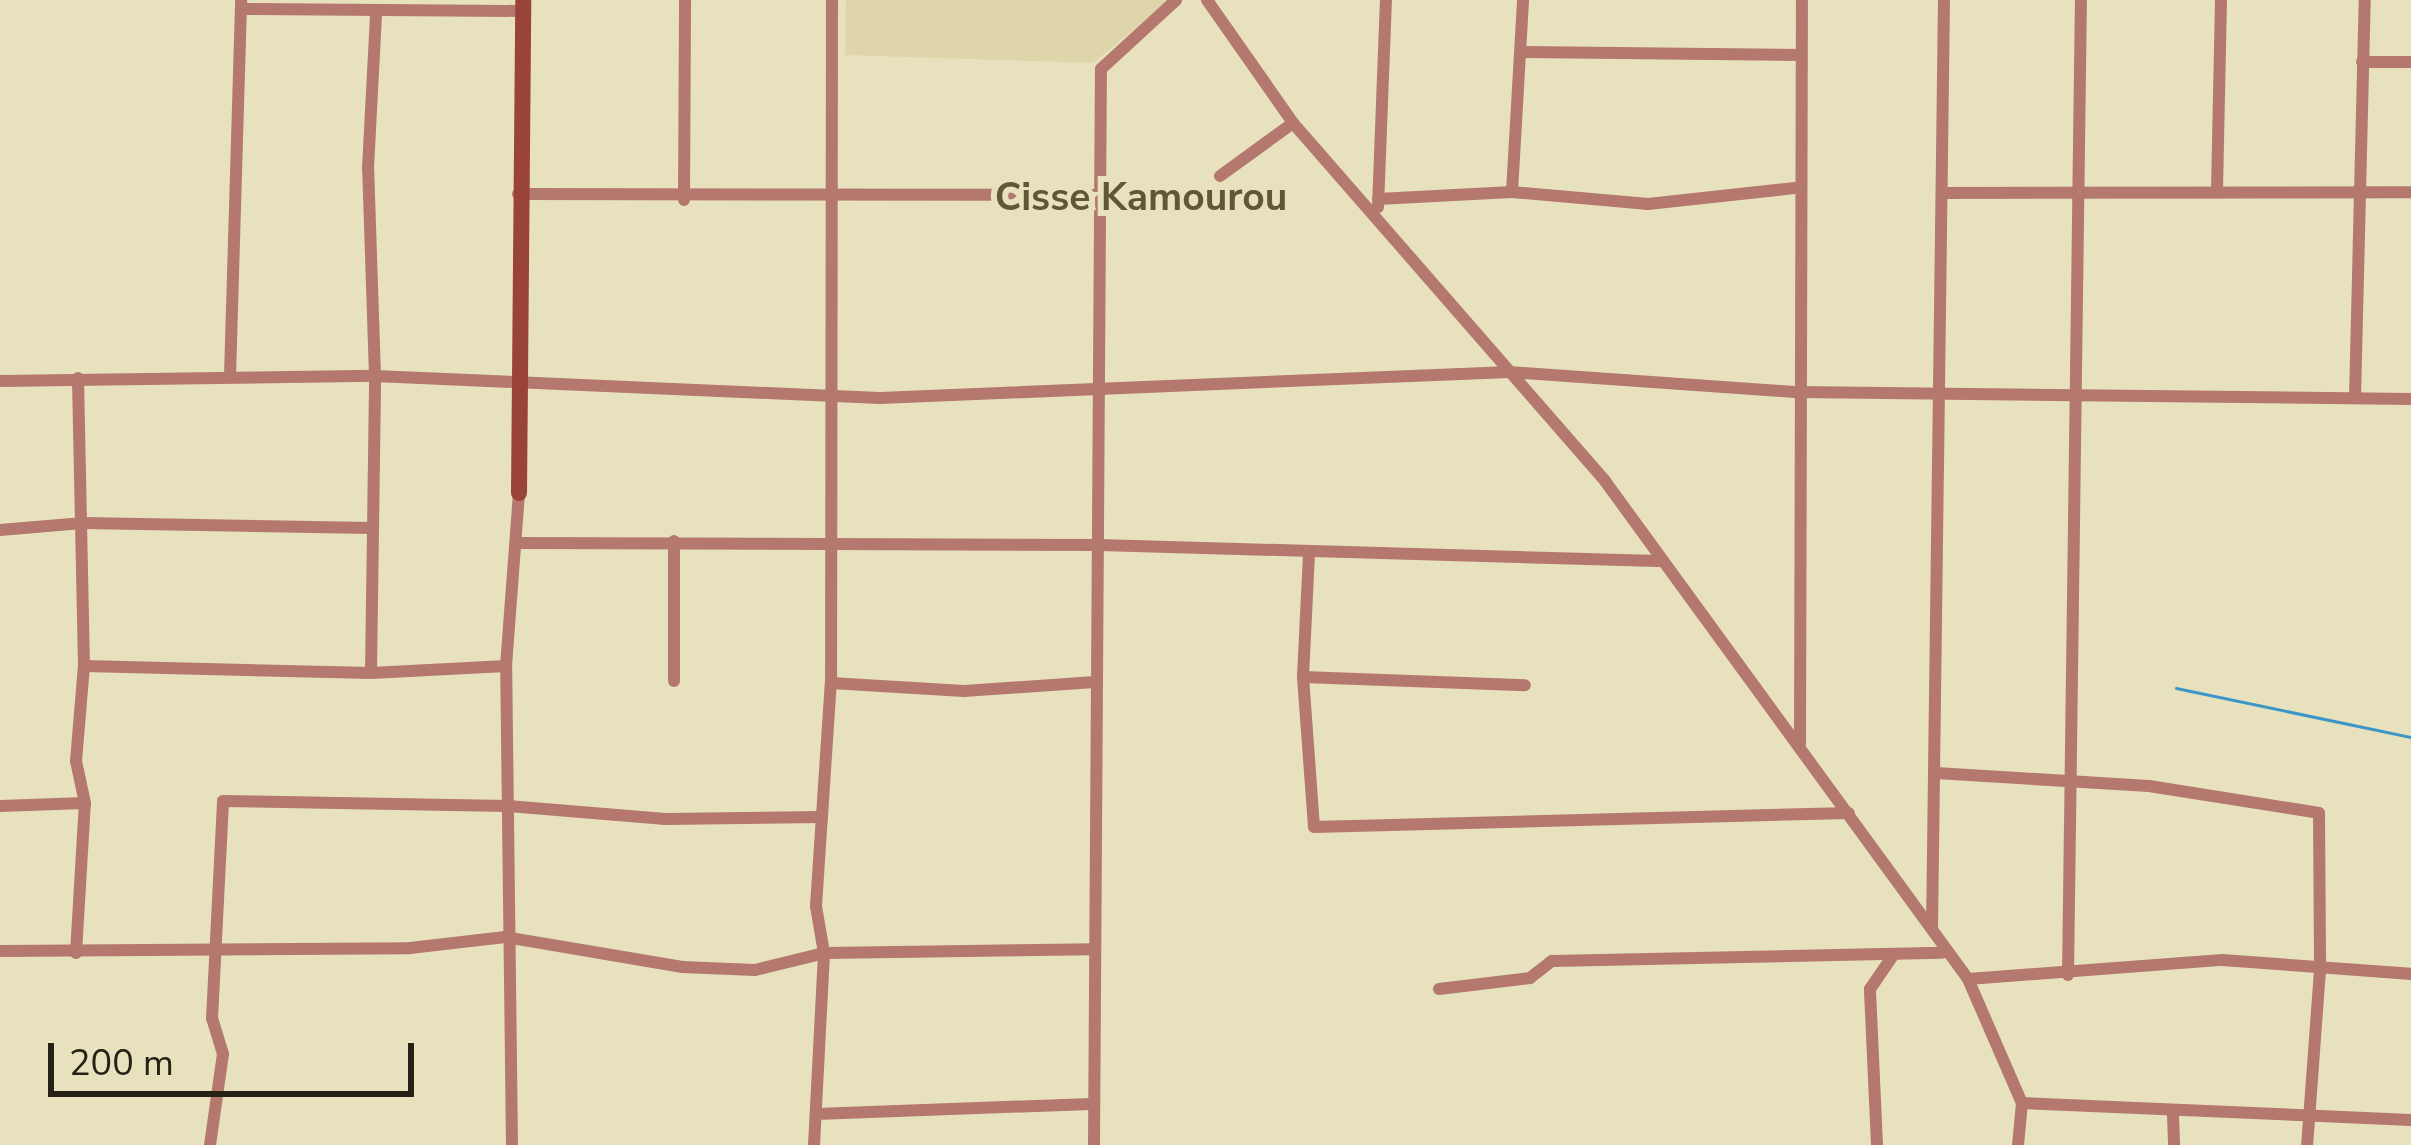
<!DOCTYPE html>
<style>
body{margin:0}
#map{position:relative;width:2411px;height:1145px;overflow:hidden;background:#e8e1be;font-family:"Nunito Sans",sans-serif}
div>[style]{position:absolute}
.built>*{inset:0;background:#ded5ab}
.stream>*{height:3px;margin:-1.5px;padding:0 1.5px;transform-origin:1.5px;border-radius:1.5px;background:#3b96c7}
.street>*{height:12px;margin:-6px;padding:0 6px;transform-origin:6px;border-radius:6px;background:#b4786f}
.secondary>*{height:16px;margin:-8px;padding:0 8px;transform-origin:8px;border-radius:8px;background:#994339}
span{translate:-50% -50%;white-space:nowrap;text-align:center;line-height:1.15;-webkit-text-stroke:12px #e8e1be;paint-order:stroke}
.quarter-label{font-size:39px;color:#5e5739;font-weight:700}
.scale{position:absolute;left:48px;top:1043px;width:366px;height:54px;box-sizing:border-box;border:6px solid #252215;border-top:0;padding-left:15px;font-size:36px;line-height:42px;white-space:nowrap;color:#252215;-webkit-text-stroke:9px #e8e1be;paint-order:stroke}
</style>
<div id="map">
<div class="built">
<div style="clip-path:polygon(846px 0,1169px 0,1093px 63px,845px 55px)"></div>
</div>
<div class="stream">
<div style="left:2176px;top:688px;width:240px;rotate:11.8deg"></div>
</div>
<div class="street">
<div style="left:832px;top:0;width:683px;rotate:90.08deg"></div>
<div style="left:831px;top:683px;width:133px;rotate:3.4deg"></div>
<div style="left:964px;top:691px;width:131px;rotate:-3.9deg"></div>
<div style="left:1207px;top:0;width:150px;rotate:55deg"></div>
<div style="left:1293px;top:123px;width:475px;rotate:48.9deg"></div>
<div style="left:1605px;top:481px;width:616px;rotate:53.91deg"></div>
<div style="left:1968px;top:979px;width:135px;rotate:66.5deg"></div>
<div style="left:2022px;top:1103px;width:42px;rotate:95.4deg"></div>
<div style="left:241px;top:9px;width:281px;rotate:0.4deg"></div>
<div style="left:1521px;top:52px;width:278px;rotate:0.6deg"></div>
<div style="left:2362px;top:62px;width:49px"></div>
<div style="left:1220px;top:176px;width:90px;rotate:-36deg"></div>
<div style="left:2217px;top:191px;width:191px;rotate:-88.8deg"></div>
<div style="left:1512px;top:192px;width:192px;rotate:-86.7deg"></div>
<div style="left:1942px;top:193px;width:469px;rotate:-0.1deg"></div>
<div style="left:518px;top:194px;width:583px;rotate:0.1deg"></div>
<div style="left:1378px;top:199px;width:134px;rotate:-3deg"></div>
<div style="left:1512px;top:192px;width:137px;rotate:5deg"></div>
<div style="left:1648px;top:204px;width:149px;rotate:-6.2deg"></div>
<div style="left:684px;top:200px;width:200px;rotate:-89.7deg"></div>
<div style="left:1378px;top:207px;width:207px;rotate:-87.8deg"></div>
<div style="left:230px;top:376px;width:376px;rotate:-88.3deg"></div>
<div style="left:0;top:381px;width:375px;rotate:-0.8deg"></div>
<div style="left:375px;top:376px;width:505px;rotate:2.49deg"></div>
<div style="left:880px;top:398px;width:630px;rotate:-2.37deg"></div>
<div style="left:1509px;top:372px;width:290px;rotate:4deg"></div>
<div style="left:1798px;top:392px;width:613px;rotate:0.65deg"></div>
<div style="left:2355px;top:398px;width:398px;rotate:-88.6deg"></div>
<div style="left:0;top:530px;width:83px;rotate:-4.8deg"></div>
<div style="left:83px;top:523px;width:289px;rotate:1deg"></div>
<div style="left:516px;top:543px;width:584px;rotate:0.2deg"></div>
<div style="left:1100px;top:545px;width:559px;rotate:1.64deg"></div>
<div style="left:1309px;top:554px;width:123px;rotate:92.8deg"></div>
<div style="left:1303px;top:677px;width:150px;rotate:85.8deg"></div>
<div style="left:1314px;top:827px;width:535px;rotate:-1.5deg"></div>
<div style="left:84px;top:666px;width:287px;rotate:1.4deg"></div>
<div style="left:371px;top:673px;width:135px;rotate:-3deg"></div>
<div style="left:371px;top:673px;width:297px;rotate:-89.2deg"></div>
<div style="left:375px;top:376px;width:208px;rotate:-91.9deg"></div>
<div style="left:368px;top:168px;width:155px;rotate:-87deg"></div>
<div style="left:1303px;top:677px;width:222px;rotate:2.1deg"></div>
<div style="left:674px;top:681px;width:140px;rotate:-90deg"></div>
<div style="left:1800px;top:744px;width:744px;rotate:-89.85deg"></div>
<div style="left:1936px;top:773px;width:213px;rotate:3.5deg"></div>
<div style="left:2149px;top:786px;width:172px;rotate:9deg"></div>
<div style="left:2319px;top:813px;width:157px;rotate:89.6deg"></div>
<div style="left:2320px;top:970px;width:175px;rotate:94.2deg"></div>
<div style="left:0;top:806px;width:85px;rotate:-2deg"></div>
<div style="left:1932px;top:929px;width:929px;rotate:-89.26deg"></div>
<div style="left:0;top:951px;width:410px;rotate:-0.4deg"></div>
<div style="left:410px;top:948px;width:96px;rotate:-6.6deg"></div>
<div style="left:505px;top:937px;width:180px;rotate:9.6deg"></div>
<div style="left:682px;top:967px;width:73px;rotate:2.4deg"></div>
<div style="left:755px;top:970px;width:71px;rotate:-13.8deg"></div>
<div style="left:824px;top:953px;width:270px;rotate:-0.8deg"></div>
<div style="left:76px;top:953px;width:150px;rotate:-86.6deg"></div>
<div style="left:85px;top:803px;width:43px;rotate:-102.1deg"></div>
<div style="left:76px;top:761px;width:95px;rotate:-85.2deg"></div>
<div style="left:84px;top:666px;width:288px;rotate:-91.2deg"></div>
<div style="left:2068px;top:975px;width:975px;rotate:-89.24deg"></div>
<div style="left:1968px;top:979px;width:255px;rotate:-4.3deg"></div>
<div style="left:2222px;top:960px;width:190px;rotate:4.2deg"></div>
<div style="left:1439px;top:989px;width:92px;rotate:-6.9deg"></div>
<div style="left:1530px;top:978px;width:28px;rotate:-38deg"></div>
<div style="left:1552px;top:961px;width:390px;rotate:-1.2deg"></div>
<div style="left:2022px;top:1103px;width:389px;rotate:2.5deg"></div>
<div style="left:816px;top:1114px;width:275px;rotate:-2.1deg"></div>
<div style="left:2173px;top:1115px;width:30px;rotate:88deg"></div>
<div style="left:210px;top:1145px;width:92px;rotate:-81.9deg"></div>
<div style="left:223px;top:1054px;width:37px;rotate:-107deg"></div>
<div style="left:212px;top:1019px;width:218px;rotate:-87.1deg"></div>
<div style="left:223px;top:801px;width:285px;rotate:1deg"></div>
<div style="left:508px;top:806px;width:158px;rotate:4.7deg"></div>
<div style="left:665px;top:819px;width:157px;rotate:-0.7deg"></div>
<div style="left:512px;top:1145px;width:479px;rotate:-90.7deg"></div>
<div style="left:506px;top:666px;width:173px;rotate:-85.7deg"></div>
<div style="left:814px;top:1145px;width:192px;rotate:-87deg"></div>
<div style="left:824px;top:953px;width:48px;rotate:-99.7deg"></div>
<div style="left:816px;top:906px;width:224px;rotate:-86.2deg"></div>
<div style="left:1094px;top:1145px;width:1076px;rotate:-89.63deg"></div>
<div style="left:1101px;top:69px;width:102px;rotate:-42.6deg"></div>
<div style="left:1877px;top:1145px;width:156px;rotate:-92.6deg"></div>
<div style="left:1870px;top:989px;width:42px;rotate:-55.6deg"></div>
</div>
<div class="secondary">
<div style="left:519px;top:493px;width:493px;rotate:-89.5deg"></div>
</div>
<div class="quarter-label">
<span style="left:1141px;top:198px">Cisse Kamourou</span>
</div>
<div class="scale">200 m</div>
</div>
